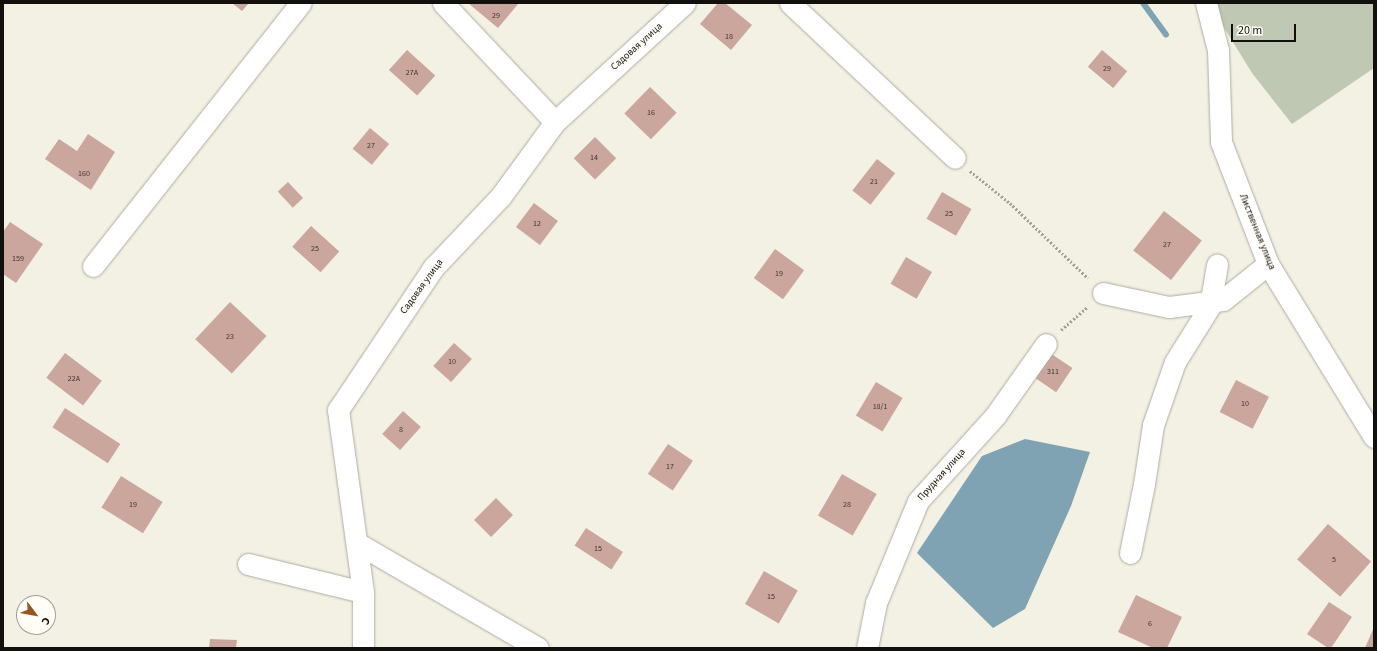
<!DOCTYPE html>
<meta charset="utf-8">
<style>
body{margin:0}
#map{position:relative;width:1377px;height:651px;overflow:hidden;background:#f3f0e4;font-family:"Source Sans 3",sans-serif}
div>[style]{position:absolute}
.green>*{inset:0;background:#bec8b2}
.water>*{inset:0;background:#80a3b4}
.stream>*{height:6px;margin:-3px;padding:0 3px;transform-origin:3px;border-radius:3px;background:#80a3b4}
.building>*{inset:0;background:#caa69d;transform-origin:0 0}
.path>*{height:2.5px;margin-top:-1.25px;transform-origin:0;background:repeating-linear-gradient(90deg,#a2a097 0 2px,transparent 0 4px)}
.roads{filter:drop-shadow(0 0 1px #aeaba0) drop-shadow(0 0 1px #aeaba0)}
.minor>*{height:21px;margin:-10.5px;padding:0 10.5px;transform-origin:10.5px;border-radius:10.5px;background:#fff}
span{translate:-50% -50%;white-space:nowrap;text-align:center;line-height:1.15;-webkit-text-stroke:3.5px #fffdf6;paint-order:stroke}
.number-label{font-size:8px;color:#3f3630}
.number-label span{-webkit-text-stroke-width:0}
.street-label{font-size:10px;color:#11100c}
.frame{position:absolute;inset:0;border:4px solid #11100c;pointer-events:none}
.north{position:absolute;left:16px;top:595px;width:40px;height:40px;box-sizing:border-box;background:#fffdf6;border:1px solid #a09e98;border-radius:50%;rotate:122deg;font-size:11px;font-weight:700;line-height:16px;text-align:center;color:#11100c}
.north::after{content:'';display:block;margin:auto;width:14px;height:18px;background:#965620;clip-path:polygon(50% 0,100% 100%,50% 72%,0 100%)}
.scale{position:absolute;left:1231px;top:24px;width:65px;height:18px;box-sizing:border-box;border:2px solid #11100c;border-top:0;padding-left:5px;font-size:12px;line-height:14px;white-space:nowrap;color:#11100c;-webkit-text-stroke:3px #fffdf6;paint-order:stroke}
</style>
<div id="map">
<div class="green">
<div style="clip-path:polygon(1209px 3px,1374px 3px,1374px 68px,1292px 124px,1252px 73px)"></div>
</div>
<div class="water">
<div style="clip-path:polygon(1025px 439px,1090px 452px,1071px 506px,1025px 609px,993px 628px,917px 553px,982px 456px)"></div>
</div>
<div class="stream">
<div style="left:1143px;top:3px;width:39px;rotate:54deg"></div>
</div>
<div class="building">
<div style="clip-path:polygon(232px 3px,249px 3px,242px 11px)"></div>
<div style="clip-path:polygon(468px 3px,519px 3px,498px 28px)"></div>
<div style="clip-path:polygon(718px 3px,725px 3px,752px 25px,731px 50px,700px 24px)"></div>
<div style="left:407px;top:50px;width:38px;height:27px;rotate:42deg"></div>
<div style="left:1102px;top:50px;width:33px;height:22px;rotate:40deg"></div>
<div style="left:650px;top:87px;width:37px;height:37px;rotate:44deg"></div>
<div style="left:370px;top:128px;width:25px;height:27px;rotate:40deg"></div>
<div style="clip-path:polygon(88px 134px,115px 152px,91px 190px,45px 159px,59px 139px,77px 151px)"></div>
<div style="left:595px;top:137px;width:30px;height:30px;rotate:45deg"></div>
<div style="left:877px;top:159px;width:23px;height:40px;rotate:38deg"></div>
<div style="left:288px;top:182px;width:22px;height:14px;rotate:47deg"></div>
<div style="left:942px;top:192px;width:34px;height:31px;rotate:30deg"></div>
<div style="left:534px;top:203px;width:30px;height:30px;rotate:37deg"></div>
<div style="left:1164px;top:211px;width:48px;height:50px;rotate:38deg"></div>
<div style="clip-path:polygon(10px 222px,43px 244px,16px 283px,3px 274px,3px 232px)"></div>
<div style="left:311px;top:226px;width:38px;height:28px;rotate:42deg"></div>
<div style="left:775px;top:249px;width:36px;height:36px;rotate:36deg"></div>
<div style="left:906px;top:257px;width:30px;height:31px;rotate:30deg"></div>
<div style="left:230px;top:302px;width:50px;height:51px;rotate:43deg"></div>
<div style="left:454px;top:343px;width:24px;height:31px;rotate:42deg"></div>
<div style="left:65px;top:353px;width:46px;height:31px;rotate:37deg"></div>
<div style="left:1050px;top:353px;width:27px;height:29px;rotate:34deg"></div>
<div style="left:1236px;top:380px;width:37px;height:36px;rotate:27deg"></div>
<div style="left:876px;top:382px;width:31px;height:39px;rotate:31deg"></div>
<div style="left:65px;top:408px;width:66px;height:23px;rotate:33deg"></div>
<div style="left:403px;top:411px;width:24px;height:31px;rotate:42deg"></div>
<div style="left:668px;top:444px;width:30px;height:36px;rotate:34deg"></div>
<div style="left:842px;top:474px;width:40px;height:48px;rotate:30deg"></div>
<div style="left:121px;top:476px;width:49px;height:37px;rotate:32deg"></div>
<div style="left:496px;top:498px;width:24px;height:31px;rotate:45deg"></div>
<div style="left:1328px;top:524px;width:57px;height:47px;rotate:41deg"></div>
<div style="left:586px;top:528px;width:44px;height:21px;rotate:33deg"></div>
<div style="left:764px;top:571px;width:39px;height:38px;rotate:30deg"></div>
<div style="clip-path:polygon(1136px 595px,1182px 617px,1167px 648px,1153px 648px,1118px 632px)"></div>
<div style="clip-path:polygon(1329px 602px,1352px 617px,1331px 648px,1328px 648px,1307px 634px)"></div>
<div style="clip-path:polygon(1374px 627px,1374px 648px,1365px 648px)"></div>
<div style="clip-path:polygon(210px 639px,237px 640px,236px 648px,209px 648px)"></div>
</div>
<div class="path">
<div style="left:970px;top:171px;width:51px;rotate:38.7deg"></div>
<div style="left:1010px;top:203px;width:108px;rotate:43.9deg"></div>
<div style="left:1061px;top:330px;width:35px;rotate:-41deg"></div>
</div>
<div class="roads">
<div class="minor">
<div style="left:443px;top:3px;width:163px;rotate:46.7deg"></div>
<div style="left:790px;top:3px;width:226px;rotate:43.2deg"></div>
<div style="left:1206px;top:3px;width:49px;rotate:75.7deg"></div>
<div style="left:1218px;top:50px;width:92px;rotate:88.1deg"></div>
<div style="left:1221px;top:142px;width:131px;rotate:68.9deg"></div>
<div style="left:1268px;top:264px;width:203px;rotate:58.5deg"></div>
<div style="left:93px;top:266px;width:335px;rotate:-51.7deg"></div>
<div style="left:1103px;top:293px;width:67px;rotate:12deg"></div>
<div style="left:1169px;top:307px;width:54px;rotate:-7.4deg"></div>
<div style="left:1223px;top:300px;width:58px;rotate:-38.7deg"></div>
<div style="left:357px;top:543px;width:209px;rotate:30.1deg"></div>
<div style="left:1130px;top:553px;width:70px;rotate:-78.5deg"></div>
<div style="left:1144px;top:484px;width:60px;rotate:-81.3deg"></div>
<div style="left:1153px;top:425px;width:67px;rotate:-70.8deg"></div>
<div style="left:1175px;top:362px;width:66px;rotate:-58deg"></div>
<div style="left:1210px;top:306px;width:42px;rotate:-80.3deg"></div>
<div style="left:248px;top:564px;width:118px;rotate:13.7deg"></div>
<div style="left:363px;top:648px;width:56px;rotate:-90deg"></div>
<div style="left:363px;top:592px;width:184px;rotate:-97.8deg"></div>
<div style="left:338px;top:410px;width:171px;rotate:-56.2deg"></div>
<div style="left:433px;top:268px;width:99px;rotate:-46.6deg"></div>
<div style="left:501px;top:196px;width:92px;rotate:-53.9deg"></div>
<div style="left:555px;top:122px;width:176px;rotate:-42.5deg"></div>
<div style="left:867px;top:648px;width:46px;rotate:-78.7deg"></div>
<div style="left:876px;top:603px;width:110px;rotate:-67.6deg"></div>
<div style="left:918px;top:501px;width:115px;rotate:-47.8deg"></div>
<div style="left:995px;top:416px;width:88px;rotate:-54.7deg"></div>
</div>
</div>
<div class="number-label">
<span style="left:496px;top:16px">29</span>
<span style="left:729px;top:37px">18</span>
<span style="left:1107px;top:69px">29</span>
<span style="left:412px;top:73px">27А</span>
<span style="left:651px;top:113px">16</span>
<span style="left:371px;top:146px">27</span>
<span style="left:594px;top:158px">14</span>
<span style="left:84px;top:174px">160</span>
<span style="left:874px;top:182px">21</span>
<span style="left:949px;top:214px">25</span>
<span style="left:537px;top:224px">12</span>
<span style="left:1167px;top:245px">27</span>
<span style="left:315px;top:249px">25</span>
<span style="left:18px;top:259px">159</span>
<span style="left:779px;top:274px">19</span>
<span style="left:230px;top:337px">23</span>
<span style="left:452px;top:362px">10</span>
<span style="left:1053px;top:372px">311</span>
<span style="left:74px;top:379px">22А</span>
<span style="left:1245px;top:404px">10</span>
<span style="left:880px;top:407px">18/1</span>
<span style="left:401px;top:430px">8</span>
<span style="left:670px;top:467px">17</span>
<span style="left:133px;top:505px">19</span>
<span style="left:847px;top:505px">28</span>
<span style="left:598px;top:549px">15</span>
<span style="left:1334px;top:560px">5</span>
<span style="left:771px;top:597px">15</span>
<span style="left:1150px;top:624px">6</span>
</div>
<div class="street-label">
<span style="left:637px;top:47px;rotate:-42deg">Садовая улица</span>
<span style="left:1257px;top:232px;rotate:68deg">Лиственная улица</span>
<span style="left:422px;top:287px;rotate:-54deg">Садовая улица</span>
<span style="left:942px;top:475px;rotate:-48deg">Прудная улица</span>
</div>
<div class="frame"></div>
<div class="north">С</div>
<div class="scale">20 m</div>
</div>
